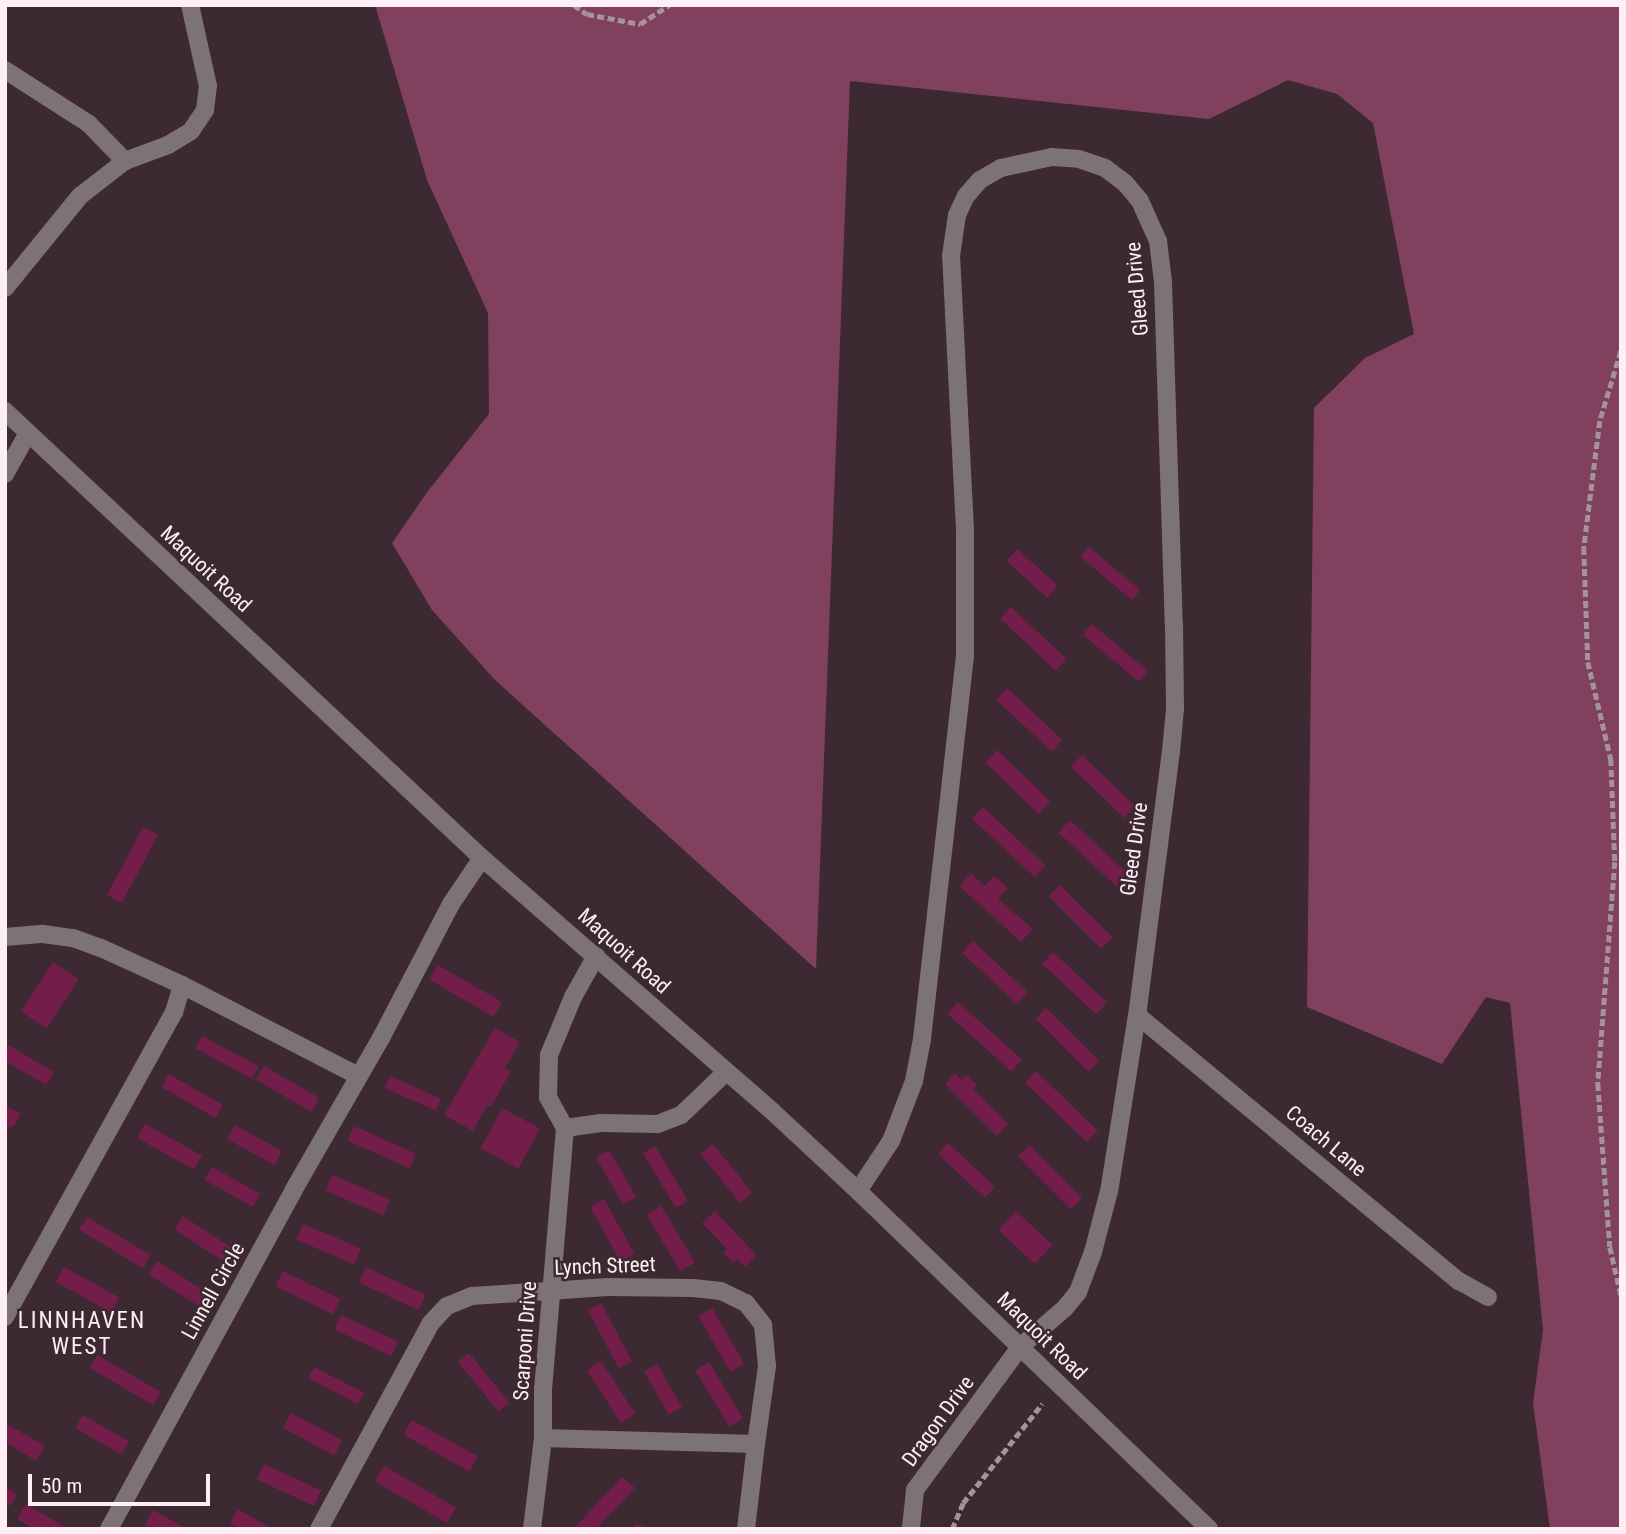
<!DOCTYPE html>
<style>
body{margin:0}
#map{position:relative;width:1626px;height:1534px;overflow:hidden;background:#3d2931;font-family:"Roboto Condensed",sans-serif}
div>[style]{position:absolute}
.green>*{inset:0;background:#80405e}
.building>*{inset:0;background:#731d4b;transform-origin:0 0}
.path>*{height:4.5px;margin-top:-2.25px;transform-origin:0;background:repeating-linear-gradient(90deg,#a4939a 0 7px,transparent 0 10.5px)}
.minor>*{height:18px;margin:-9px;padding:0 9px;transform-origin:9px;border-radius:9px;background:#7d7276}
span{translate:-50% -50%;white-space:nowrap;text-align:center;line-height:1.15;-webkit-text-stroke:5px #3d2931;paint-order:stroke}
.street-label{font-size:21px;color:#fdeff5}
.neighbourhood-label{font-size:23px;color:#fdeff5;letter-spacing:2px}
.frame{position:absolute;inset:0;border:7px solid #fdeff5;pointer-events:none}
.scale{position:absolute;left:28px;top:1474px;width:182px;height:32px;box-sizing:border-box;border:4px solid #fdeff5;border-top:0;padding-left:9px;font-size:21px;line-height:24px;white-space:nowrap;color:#fdeff5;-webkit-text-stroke:5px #3d2931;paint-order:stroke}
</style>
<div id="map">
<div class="green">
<div style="clip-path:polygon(375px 5px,1621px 5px,1621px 1529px,1550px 1529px,1533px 1403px,1543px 1330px,1510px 1003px,1486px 997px,1442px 1064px,1307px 1007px,1314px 408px,1365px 358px,1414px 334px,1373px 123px,1337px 94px,1288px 80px,1209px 119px,850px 81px,816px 969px,495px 680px,432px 610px,392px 543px,428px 491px,489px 414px,488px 313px,427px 180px)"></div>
</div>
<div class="building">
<div style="left:1089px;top:547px;width:67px;height:13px;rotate:40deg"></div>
<div style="left:1017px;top:549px;width:55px;height:16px;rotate:42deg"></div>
<div style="left:1011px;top:607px;width:76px;height:16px;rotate:43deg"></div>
<div style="left:1092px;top:624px;width:73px;height:14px;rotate:40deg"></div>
<div style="left:1007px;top:688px;width:76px;height:16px;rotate:43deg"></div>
<div style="left:997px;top:750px;width:74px;height:17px;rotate:44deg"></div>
<div style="left:1082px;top:755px;width:74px;height:16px;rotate:44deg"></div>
<div style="left:983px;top:807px;width:86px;height:16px;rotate:43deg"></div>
<div style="left:1070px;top:820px;width:79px;height:17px;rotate:43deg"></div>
<div style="left:143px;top:827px;width:17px;height:77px;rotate:28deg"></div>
<div style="clip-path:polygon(971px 873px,985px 886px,994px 876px,1008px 888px,998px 899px,1033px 929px,1021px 942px,959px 886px)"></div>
<div style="left:1060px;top:885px;width:74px;height:16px;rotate:45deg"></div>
<div style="left:973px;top:941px;width:75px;height:16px;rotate:43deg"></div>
<div style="left:1053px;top:952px;width:74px;height:16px;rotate:43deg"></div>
<div style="left:53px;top:962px;width:31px;height:59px;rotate:33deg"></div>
<div style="left:438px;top:965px;width:74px;height:17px;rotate:30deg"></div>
<div style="left:958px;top:1002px;width:86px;height:16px;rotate:42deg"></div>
<div style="left:1046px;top:1008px;width:75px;height:15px;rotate:45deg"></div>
<div style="clip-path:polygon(495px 1028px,520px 1042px,505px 1068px,511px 1071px,491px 1107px,487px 1105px,473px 1131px,444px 1115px)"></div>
<div style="left:202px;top:1036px;width:64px;height:14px;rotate:28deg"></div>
<div style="clip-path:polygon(5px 1043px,54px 1072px,46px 1085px,5px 1061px)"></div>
<div style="left:264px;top:1066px;width:64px;height:16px;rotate:30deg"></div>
<div style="left:1036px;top:1071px;width:86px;height:16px;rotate:44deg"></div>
<div style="clip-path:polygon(955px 1073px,962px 1080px,967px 1075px,977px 1085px,973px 1089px,1008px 1124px,997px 1136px,945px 1084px)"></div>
<div style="left:169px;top:1074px;width:62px;height:15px;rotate:30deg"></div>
<div style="left:390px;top:1076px;width:56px;height:13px;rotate:24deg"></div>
<div style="clip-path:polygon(5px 1105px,21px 1114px,12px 1128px,5px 1125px)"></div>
<div style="left:502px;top:1108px;width:43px;height:46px;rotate:28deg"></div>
<div style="left:145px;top:1124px;width:65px;height:16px;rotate:29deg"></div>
<div style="left:235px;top:1125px;width:54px;height:16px;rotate:29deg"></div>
<div style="left:354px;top:1126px;width:68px;height:16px;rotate:24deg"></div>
<div style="left:948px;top:1143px;width:64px;height:15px;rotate:43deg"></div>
<div style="left:713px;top:1144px;width:63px;height:16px;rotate:51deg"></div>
<div style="left:1029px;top:1145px;width:75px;height:16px;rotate:45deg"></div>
<div style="left:655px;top:1146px;width:64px;height:14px;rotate:59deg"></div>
<div style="left:609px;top:1150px;width:54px;height:15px;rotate:60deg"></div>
<div style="left:212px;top:1167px;width:55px;height:15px;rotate:29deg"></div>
<div style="left:332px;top:1175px;width:63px;height:17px;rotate:23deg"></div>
<div style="left:604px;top:1199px;width:63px;height:16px;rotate:61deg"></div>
<div style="left:661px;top:1206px;width:66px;height:17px;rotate:59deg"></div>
<div style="clip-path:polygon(715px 1211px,756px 1255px,745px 1267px,737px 1259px,733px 1263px,723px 1253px,727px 1249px,702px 1223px)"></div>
<div style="left:1016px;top:1211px;width:50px;height:26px;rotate:43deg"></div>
<div style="left:183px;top:1216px;width:59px;height:16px;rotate:33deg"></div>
<div style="left:87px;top:1217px;width:74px;height:15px;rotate:31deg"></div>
<div style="left:303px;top:1224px;width:63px;height:17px;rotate:23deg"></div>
<div style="left:157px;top:1261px;width:65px;height:16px;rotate:32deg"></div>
<div style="left:64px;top:1267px;width:63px;height:17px;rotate:29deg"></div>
<div style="left:366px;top:1267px;width:66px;height:17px;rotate:25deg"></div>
<div style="left:283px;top:1271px;width:64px;height:17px;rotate:26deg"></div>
<div style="left:601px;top:1303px;width:66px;height:15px;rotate:62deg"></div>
<div style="left:712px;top:1308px;width:64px;height:16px;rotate:60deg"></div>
<div style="left:341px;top:1315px;width:63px;height:16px;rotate:25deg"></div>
<div style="left:469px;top:1353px;width:64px;height:14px;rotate:51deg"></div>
<div style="left:97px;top:1355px;width:74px;height:15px;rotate:30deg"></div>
<div style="left:601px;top:1361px;width:63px;height:17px;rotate:57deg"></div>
<div style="left:709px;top:1362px;width:66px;height:16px;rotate:59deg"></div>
<div style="left:657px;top:1364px;width:50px;height:15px;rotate:60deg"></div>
<div style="left:314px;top:1367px;width:56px;height:13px;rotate:27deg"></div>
<div style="left:291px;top:1413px;width:58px;height:17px;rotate:28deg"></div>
<div style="left:83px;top:1415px;width:53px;height:15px;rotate:30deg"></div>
<div style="left:412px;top:1420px;width:75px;height:17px;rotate:29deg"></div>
<div style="clip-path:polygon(5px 1423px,45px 1446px,36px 1461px,5px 1442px)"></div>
<div style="left:264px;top:1464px;width:63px;height:17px;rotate:25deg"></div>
<div style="left:384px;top:1466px;width:83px;height:18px;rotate:30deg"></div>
<div style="clip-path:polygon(622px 1477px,635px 1488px,596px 1529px,573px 1529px)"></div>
<div style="clip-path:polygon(5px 1487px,17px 1494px,10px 1506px,5px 1503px)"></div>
<div style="clip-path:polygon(26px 1504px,68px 1529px,34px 1529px,17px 1519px)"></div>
<div style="clip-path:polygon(238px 1509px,272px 1529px,239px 1529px,230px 1523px)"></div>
<div style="clip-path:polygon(153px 1510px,187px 1529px,152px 1529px,145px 1525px)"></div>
<div style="clip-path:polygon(635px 1524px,650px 1528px,650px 1529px,634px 1529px)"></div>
</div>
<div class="path">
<div style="left:574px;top:5px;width:16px;rotate:35deg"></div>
<div style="left:587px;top:14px;width:54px;rotate:10.7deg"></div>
<div style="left:640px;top:24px;width:35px;rotate:-33deg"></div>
<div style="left:1621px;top:351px;width:73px;rotate:106.7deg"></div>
<div style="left:1600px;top:421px;width:128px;rotate:97.2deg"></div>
<div style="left:1584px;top:548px;width:114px;rotate:88deg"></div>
<div style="left:1588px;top:662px;width:100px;rotate:76.7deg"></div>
<div style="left:1611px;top:759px;width:103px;rotate:87.8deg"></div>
<div style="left:1615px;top:862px;width:223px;rotate:94.4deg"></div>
<div style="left:1598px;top:1084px;width:163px;rotate:85.8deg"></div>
<div style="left:1610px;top:1247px;width:49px;rotate:77.1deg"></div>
<div style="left:952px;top:1529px;width:28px;rotate:-67deg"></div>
<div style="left:963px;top:1503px;width:127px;rotate:-51.4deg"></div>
</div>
<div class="minor">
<div style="left:5px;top:70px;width:100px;rotate:32.7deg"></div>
<div style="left:89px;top:124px;width:52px;rotate:45.8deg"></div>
<div style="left:5px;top:288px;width:119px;rotate:-50.8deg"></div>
<div style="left:80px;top:196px;width:57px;rotate:-37.9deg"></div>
<div style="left:125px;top:161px;width:46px;rotate:-20.4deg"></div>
<div style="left:168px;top:145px;width:27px;rotate:-31deg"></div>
<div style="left:191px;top:131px;width:25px;rotate:-56deg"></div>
<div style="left:205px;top:110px;width:24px;rotate:-83deg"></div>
<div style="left:208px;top:86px;width:83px;rotate:-102.5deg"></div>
<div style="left:5px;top:411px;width:654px;rotate:43.14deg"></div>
<div style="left:482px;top:858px;width:386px;rotate:41.1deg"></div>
<div style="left:773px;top:1112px;width:116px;rotate:42.9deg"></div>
<div style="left:858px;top:1191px;width:487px;rotate:43.9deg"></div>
<div style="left:5px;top:474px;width:47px;rotate:-60.7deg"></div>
<div style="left:5px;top:937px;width:38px;rotate:-5deg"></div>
<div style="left:43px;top:934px;width:30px;rotate:8deg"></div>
<div style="left:73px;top:938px;width:30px;rotate:20deg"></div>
<div style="left:101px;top:948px;width:89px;rotate:24.6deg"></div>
<div style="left:182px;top:985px;width:198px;rotate:27.3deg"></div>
<div style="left:1137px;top:1015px;width:418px;rotate:39.6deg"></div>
<div style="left:1459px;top:1281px;width:33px;rotate:29deg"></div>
<div style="left:725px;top:1073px;width:61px;rotate:136.3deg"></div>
<div style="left:681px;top:1115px;width:26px;rotate:159deg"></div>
<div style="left:657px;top:1124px;width:56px;rotate:-179deg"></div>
<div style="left:601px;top:1123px;width:36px;rotate:172deg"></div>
<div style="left:565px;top:1128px;width:262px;rotate:94.8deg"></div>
<div style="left:543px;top:1389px;width:49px;rotate:90deg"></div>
<div style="left:543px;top:1438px;width:213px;rotate:1.6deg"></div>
<div style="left:756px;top:1444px;width:86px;rotate:96.7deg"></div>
<div style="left:565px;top:1128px;width:35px;rotate:-119deg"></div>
<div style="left:548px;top:1097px;width:42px;rotate:-88.6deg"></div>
<div style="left:549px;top:1055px;width:63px;rotate:-67.5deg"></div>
<div style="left:573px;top:997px;width:47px;rotate:-60.7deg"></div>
<div style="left:858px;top:1191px;width:60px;rotate:-56.6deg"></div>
<div style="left:891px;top:1141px;width:64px;rotate:-69deg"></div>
<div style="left:914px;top:1081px;width:43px;rotate:-79.2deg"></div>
<div style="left:922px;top:1039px;width:384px;rotate:-83.6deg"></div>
<div style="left:965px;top:657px;width:127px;rotate:-90deg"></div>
<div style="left:965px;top:530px;width:274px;rotate:-92.9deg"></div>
<div style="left:951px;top:256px;width:41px;rotate:-81.7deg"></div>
<div style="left:957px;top:215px;width:21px;rotate:-65deg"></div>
<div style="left:966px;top:196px;width:21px;rotate:-49deg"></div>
<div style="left:980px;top:180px;width:24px;rotate:-30deg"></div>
<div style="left:1001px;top:168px;width:52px;rotate:-12.2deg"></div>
<div style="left:1052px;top:157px;width:27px;rotate:4deg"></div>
<div style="left:1079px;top:159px;width:28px;rotate:19deg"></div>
<div style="left:1105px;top:168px;width:25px;rotate:37deg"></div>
<div style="left:1125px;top:183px;width:23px;rotate:50deg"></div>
<div style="left:1140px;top:201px;width:44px;rotate:65.8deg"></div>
<div style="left:1158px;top:241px;width:41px;rotate:83deg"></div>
<div style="left:1163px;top:282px;width:343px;rotate:88.2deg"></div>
<div style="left:1174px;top:625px;width:84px;rotate:89.3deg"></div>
<div style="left:1175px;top:709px;width:42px;rotate:95.4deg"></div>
<div style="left:1171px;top:751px;width:266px;rotate:97.3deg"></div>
<div style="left:1137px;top:1015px;width:178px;rotate:99deg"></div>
<div style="left:1109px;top:1191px;width:63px;rotate:104.7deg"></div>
<div style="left:1093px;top:1252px;width:43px;rotate:110.6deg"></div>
<div style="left:1078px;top:1292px;width:21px;rotate:129deg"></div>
<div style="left:1065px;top:1308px;width:60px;rotate:139.1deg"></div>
<div style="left:1020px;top:1347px;width:177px;rotate:126.3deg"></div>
<div style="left:915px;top:1490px;width:39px;rotate:96deg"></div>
<div style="left:5px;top:1317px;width:349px;rotate:-61deg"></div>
<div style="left:174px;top:1012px;width:28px;rotate:-73deg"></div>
<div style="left:109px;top:1529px;width:385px;rotate:-61.4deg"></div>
<div style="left:293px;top:1191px;width:177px;rotate:-60.1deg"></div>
<div style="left:381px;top:1038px;width:151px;rotate:-62.4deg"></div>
<div style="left:451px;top:904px;width:55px;rotate:-56deg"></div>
<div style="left:319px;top:1529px;width:234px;rotate:-61.5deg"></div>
<div style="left:431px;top:1323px;width:23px;rotate:-47deg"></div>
<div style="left:447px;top:1306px;width:27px;rotate:-22deg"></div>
<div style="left:472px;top:1296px;width:136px;rotate:-3.8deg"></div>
<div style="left:608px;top:1287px;width:85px;rotate:0.7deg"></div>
<div style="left:693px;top:1288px;width:28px;rotate:6deg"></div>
<div style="left:721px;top:1291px;width:28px;rotate:26deg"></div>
<div style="left:746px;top:1303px;width:28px;rotate:52deg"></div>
<div style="left:763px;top:1325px;width:41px;rotate:84.4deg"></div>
<div style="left:767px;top:1366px;width:79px;rotate:98deg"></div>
<div style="left:532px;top:1529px;width:92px;rotate:-83.1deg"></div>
</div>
<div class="street-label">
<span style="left:1137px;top:289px;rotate:-95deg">Gleed Drive</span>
<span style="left:206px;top:569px;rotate:43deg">Maquoit Road</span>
<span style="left:1134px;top:849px;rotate:-82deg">Gleed Drive</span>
<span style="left:624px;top:951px;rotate:42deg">Maquoit Road</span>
<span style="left:1326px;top:1141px;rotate:40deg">Coach Lane</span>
<span style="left:605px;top:1266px;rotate:-2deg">Lynch Street</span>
<span style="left:213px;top:1291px;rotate:-61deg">Linnell Circle</span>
<span style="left:1042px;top:1336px;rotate:44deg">Maquoit Road</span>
<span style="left:525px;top:1341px;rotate:-86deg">Scarponi Drive</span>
<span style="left:938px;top:1421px;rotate:-54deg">Dragon Drive</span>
</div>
<div class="neighbourhood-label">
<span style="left:82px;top:1334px">LINNHAVEN<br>WEST</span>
</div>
<div class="frame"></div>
<div class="scale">50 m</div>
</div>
